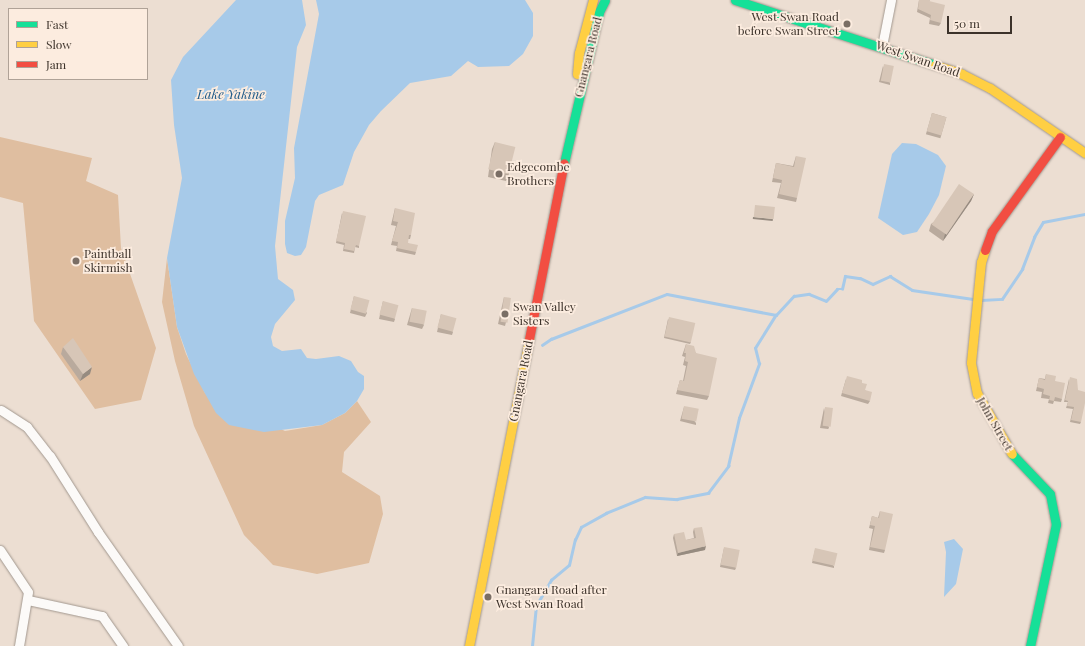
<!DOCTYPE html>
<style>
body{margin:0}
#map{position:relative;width:1085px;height:646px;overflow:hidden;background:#ecded2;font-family:"Playfair Display",serif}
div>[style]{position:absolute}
.green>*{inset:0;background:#dfbea0}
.water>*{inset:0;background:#a7cae9}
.stream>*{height:2.5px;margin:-1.25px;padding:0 1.25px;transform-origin:1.25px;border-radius:1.25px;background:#a7cae9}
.roads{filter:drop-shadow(0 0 1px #a2988f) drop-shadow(0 0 1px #a2988f)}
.street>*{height:9px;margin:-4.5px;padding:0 4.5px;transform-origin:4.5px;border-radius:4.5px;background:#fcfaf8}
.fast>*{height:9px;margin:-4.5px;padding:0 4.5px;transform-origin:4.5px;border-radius:4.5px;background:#16e098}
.slow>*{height:9px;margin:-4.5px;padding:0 4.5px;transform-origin:4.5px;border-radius:4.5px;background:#ffcf43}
.jam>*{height:9px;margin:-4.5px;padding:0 4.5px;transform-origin:4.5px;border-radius:4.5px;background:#f24e42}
.wall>*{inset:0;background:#b9aa9d;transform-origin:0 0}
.shaded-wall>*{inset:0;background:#968b80;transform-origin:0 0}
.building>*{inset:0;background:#d7c6b7;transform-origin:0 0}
.dots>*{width:11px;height:11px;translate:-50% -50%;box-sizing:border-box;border:2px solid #fcecdf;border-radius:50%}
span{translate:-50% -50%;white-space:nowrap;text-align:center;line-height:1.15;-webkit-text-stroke:3.5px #fcecdf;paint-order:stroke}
.poi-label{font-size:12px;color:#3c322a}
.right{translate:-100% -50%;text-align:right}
.left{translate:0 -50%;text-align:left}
.street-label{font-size:12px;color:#3c322a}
.water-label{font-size:13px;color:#205b8a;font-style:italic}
.legend{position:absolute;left:8px;top:8px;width:140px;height:72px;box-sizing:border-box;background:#fcecdf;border:1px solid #afa297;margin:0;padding:5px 7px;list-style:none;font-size:12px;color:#3c322a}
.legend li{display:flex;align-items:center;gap:8px;height:20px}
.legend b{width:20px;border:1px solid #afa297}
.scale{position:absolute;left:947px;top:16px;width:65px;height:18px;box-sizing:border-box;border:2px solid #3c322a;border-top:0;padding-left:5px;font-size:12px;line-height:14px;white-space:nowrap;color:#3c322a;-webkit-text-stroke:3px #fcecdf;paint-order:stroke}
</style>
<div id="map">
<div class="green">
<div style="clip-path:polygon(0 137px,92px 158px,86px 181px,118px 195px,121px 248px,156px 348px,141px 400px,95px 409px,34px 321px,23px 203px,0 197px)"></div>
<div style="clip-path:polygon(167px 258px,177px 327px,186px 354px,205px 393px,285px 431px,322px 425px,345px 413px,357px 401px,371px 422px,344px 452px,342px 472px,380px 496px,383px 514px,369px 563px,317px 574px,273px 565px,244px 535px,194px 426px,175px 361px,162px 302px)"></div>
</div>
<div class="water">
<div style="clip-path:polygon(236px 0,302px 0,306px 25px,297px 47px,275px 246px,278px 279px,293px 290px,295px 300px,275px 324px,271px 337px,273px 346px,282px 351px,301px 349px,307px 358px,316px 359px,339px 356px,351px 361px,358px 372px,364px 376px,364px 389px,357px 401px,345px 413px,322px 425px,264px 432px,229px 425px,216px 413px,194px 374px,177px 327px,167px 258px,182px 178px,174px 125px,171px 80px,183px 57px)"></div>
<div style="clip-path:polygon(316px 0,525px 0,533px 13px,533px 36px,523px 54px,509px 66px,478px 67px,468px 61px,451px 76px,410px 83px,381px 111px,369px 125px,354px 152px,343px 185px,319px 195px,315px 201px,306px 247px,301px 255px,295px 256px,287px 253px,285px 244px,285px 221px,295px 178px,294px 148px,319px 14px)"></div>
<div style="clip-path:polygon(902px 143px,916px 144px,938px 155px,946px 166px,939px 195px,929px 214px,917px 232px,903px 235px,878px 218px,892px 154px)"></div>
<div style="clip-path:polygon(954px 539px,963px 549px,956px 584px,944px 597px,946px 552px,944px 542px)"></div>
</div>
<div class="stream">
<div style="left:981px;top:300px;width:21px;rotate:-3deg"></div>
<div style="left:1002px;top:299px;width:36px;rotate:-56deg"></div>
<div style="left:1022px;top:269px;width:34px;rotate:-69deg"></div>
<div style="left:1034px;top:237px;width:17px;rotate:-59deg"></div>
<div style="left:1043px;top:222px;width:43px;rotate:-10.8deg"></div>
<div style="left:542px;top:345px;width:11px;rotate:-34deg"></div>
<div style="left:551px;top:339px;width:124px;rotate:-21.2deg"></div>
<div style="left:667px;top:294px;width:111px;rotate:10.9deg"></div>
<div style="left:532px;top:646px;width:40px;rotate:-84.3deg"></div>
<div style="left:536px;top:606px;width:30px;rotate:-60deg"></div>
<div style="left:551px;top:580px;width:23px;rotate:-40deg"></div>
<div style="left:569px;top:565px;width:26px;rotate:-77deg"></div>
<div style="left:575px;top:540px;width:14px;rotate:-65deg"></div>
<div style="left:581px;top:527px;width:29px;rotate:-29deg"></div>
<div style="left:606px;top:513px;width:42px;rotate:-22.3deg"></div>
<div style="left:645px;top:497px;width:32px;rotate:4deg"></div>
<div style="left:677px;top:499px;width:32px;rotate:-11deg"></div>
<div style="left:708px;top:493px;width:34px;rotate:-53deg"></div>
<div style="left:728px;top:466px;width:49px;rotate:-77.1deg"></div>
<div style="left:739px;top:418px;width:58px;rotate:-69.7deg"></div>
<div style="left:759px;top:364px;width:16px;rotate:-104deg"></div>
<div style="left:755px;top:348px;width:39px;rotate:-58deg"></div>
<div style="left:776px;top:315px;width:26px;rotate:-47deg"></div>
<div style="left:794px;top:296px;width:15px;rotate:-8deg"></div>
<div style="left:809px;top:294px;width:18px;rotate:22deg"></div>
<div style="left:826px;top:301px;width:16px;rotate:-47deg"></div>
<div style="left:837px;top:289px;width:5px"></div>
<div style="left:842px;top:289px;width:13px;rotate:-77deg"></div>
<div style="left:845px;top:276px;width:15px;rotate:8deg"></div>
<div style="left:860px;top:278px;width:14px;rotate:25deg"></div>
<div style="left:873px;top:284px;width:19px;rotate:-25deg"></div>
<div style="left:890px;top:276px;width:26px;rotate:32deg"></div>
<div style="left:912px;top:290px;width:63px;rotate:8.3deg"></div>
</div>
<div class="roads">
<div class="street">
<div style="left:882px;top:46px;width:47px;rotate:-78.9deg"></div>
<div style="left:1px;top:410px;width:31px;rotate:33deg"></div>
<div style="left:27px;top:427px;width:37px;rotate:52deg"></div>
<div style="left:50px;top:456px;width:90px;rotate:57.7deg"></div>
<div style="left:98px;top:532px;width:139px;rotate:54.9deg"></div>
<div style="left:0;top:550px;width:50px;rotate:56.3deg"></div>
<div style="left:28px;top:592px;width:55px;rotate:99.5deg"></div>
<div style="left:28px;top:600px;width:76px;rotate:12.2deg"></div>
<div style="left:102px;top:616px;width:37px;rotate:55deg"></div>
</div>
<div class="fast">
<div style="left:735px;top:0;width:210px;rotate:18deg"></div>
<div style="left:564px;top:163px;width:155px;rotate:-76.9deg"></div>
<div style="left:599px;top:12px;width:13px;rotate:-63deg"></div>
<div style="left:1012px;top:454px;width:55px;rotate:46.5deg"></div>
<div style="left:1050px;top:494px;width:31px;rotate:79deg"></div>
<div style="left:1056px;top:524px;width:125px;rotate:102deg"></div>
</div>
<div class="slow">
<div style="left:935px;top:65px;width:28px;rotate:18deg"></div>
<div style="left:962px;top:74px;width:31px;rotate:27deg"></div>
<div style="left:990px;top:88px;width:115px;rotate:34.4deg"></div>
<div style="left:577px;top:74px;width:21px;rotate:-85deg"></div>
<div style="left:579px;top:53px;width:55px;rotate:-75.2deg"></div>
<div style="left:985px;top:250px;width:13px;rotate:108deg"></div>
<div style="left:981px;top:262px;width:101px;rotate:95.7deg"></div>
<div style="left:971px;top:363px;width:31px;rotate:79deg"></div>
<div style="left:977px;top:393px;width:70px;rotate:60.2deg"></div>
<div style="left:469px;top:646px;width:313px;rotate:-78.9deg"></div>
</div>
<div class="jam">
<div style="left:985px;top:250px;width:20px;rotate:-70deg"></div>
<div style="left:992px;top:231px;width:116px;rotate:-54.1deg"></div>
<div style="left:529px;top:339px;width:179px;rotate:-78.8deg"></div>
</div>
</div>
<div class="wall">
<div style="clip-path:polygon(919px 0,930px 0,929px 1px,941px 23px,939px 26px,929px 24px,930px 18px,917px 12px)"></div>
<div style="clip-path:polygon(883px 66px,890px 83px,890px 85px,879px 82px)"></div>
<div style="left:932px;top:113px;width:15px;height:22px;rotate:16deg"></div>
<div style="clip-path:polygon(495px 142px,509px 174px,506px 181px,488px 177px,492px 149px)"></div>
<div style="clip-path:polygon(796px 156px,797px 198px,796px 202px,777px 198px,781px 183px,772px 182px,776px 163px,793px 166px)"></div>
<div style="clip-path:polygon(974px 194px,971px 201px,943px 241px,929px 231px,931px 224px)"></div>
<div style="clip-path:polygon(395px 208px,411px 235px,410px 239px,408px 239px,408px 243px,416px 252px,415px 255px,396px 251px,397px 246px,391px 245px,396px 226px,391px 225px)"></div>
<div style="clip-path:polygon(342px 213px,359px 246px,359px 248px,355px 247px,354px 253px,343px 251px,344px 245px,336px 243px)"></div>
<div style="clip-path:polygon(354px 296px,367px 313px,365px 317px,350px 313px)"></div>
<div style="clip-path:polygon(504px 297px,506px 322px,505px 326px,498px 324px)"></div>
<div style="clip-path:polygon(383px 301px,395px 319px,394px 322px,379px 319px)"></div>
<div style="clip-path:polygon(412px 308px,424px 325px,422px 329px,407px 325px)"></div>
<div style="clip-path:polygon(441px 314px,453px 332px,452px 335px,437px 332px)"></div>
<div style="clip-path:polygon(668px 319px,691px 342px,690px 344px,664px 338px)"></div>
<div style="clip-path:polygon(686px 344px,696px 353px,709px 396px,707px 400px,676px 394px,680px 380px,683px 381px,686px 366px,683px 365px,685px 357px,682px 356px)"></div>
<div style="clip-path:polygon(63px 347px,90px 374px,80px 381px,61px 354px)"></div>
<div style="clip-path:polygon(1046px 374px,1055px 381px,1062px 399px,1061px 402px,1054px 401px,1053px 404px,1048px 403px,1049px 399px,1041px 398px,1042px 392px,1036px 391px,1039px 378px,1045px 379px)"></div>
<div style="clip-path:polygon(846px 379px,862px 383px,870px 401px,868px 404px,841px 396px)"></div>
<div style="clip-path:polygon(1069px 379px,1081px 422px,1080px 424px,1070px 422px,1073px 409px,1066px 408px,1068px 402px,1064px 402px)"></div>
<div style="clip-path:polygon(684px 407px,696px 423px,696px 425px,680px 421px)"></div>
<div style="clip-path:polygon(824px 408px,829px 428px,828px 429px,820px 428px)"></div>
<div style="clip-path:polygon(880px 511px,885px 550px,884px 553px,869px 550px,873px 529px,869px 528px,872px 516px,878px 518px)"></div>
<div style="clip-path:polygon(694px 528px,705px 550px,677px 556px,673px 538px,674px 534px,686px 540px,694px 538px,693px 532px)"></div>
<div style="clip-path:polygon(724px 548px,736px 568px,735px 570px,720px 567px)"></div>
<div style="clip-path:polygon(815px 550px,834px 566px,834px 568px,812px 563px)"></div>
</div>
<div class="shaded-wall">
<div style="clip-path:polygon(974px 194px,971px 201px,943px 241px,945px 234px)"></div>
<div style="left:753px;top:217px;width:20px;height:2px;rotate:6deg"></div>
<div style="clip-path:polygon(92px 367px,90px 374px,80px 381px,83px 374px)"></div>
<div style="clip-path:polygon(706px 546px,705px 550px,677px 556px,678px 553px)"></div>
</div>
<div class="building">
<div style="clip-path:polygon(919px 0,930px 0,929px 1px,945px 5px,941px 23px,930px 20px,931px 15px,918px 9px)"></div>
<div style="left:884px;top:64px;width:10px;height:17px;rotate:11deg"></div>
<div style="left:932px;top:113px;width:15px;height:19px;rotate:16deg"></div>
<div style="left:495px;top:142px;width:21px;height:28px;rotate:14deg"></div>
<div style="clip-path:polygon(796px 156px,806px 158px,797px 198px,779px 194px,782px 180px,773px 178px,776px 163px,794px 167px)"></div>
<div style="left:959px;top:184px;width:18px;height:49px;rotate:34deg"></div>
<div style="left:755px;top:205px;width:20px;height:12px;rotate:6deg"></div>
<div style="clip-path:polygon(395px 208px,415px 213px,411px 235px,409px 235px,408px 243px,418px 245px,416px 252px,397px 248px,398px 242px,392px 241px,398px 222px,393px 221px)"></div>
<div style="clip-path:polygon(343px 211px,366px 216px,359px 246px,356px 245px,354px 251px,344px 249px,345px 243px,336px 241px)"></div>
<div style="left:354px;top:296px;width:16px;height:14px;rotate:15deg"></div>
<div style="left:504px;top:297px;width:7px;height:25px;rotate:8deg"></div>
<div style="left:383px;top:301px;width:16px;height:14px;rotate:15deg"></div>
<div style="left:412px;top:308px;width:15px;height:14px;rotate:11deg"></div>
<div style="left:441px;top:314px;width:16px;height:14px;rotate:15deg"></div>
<div style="left:669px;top:317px;width:27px;height:20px;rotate:13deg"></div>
<div style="clip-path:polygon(73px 338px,92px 367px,83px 374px,63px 347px)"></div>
<div style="clip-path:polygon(686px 344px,694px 346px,696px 353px,717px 358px,709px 396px,677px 390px,680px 380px,684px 381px,688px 362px,685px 361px,686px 353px,684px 353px)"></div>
<div style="clip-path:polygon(1046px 374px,1056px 376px,1055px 381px,1065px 383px,1062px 399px,1055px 397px,1054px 401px,1049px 400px,1050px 396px,1043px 394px,1044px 389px,1037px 387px,1039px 378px,1045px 380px)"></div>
<div style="clip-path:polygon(847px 376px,862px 380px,862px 383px,867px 384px,865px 390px,872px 392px,870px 401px,842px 393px)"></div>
<div style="clip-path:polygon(1070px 377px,1077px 379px,1078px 390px,1085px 392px,1085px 403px,1081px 422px,1071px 420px,1074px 407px,1067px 406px,1068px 401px,1065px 400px)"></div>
<div style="left:684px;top:406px;width:15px;height:13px;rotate:11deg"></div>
<div style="left:825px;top:407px;width:8px;height:19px;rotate:7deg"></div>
<div style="clip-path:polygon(880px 511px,893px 514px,885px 550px,870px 547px,875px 526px,870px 525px,872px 516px,879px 518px)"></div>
<div style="clip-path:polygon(702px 527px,706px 546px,678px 553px,674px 534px,684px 532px,686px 540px,696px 538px,694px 528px)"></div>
<div style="left:724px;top:547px;width:16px;height:18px;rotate:11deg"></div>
<div style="left:815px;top:548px;width:23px;height:13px;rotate:13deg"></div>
</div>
<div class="dots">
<div style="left:847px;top:24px;background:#7a6e65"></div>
<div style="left:499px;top:174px;background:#7a6e65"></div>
<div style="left:76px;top:261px;background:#7a6e65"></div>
<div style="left:505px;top:314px;background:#7a6e65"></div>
<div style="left:488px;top:597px;background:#7a6e65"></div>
</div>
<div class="poi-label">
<span class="right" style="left:839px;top:24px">West Swan Road<br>before Swan Street</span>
<span class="left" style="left:507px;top:174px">Edgecombe<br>Brothers</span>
<span class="left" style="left:84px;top:261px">Paintball<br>Skirmish</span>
<span class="left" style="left:513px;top:314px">Swan Valley<br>Sisters</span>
<span class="left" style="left:496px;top:597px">Gnangara Road after<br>West Swan Road</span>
</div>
<div class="street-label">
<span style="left:588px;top:57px;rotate:-76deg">Gnangara Road</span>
<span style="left:918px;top:59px;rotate:19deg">West Swan Road</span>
<span style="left:521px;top:381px;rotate:-79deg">Gnangara Road</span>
<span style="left:995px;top:424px;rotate:60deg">John Street</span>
</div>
<div class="water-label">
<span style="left:231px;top:94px">Lake Yakine</span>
</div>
<ul class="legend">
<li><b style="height:5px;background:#16e098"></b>Fast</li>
<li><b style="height:5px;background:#ffcf43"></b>Slow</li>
<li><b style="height:5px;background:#f24e42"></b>Jam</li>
</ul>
<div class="scale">50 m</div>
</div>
